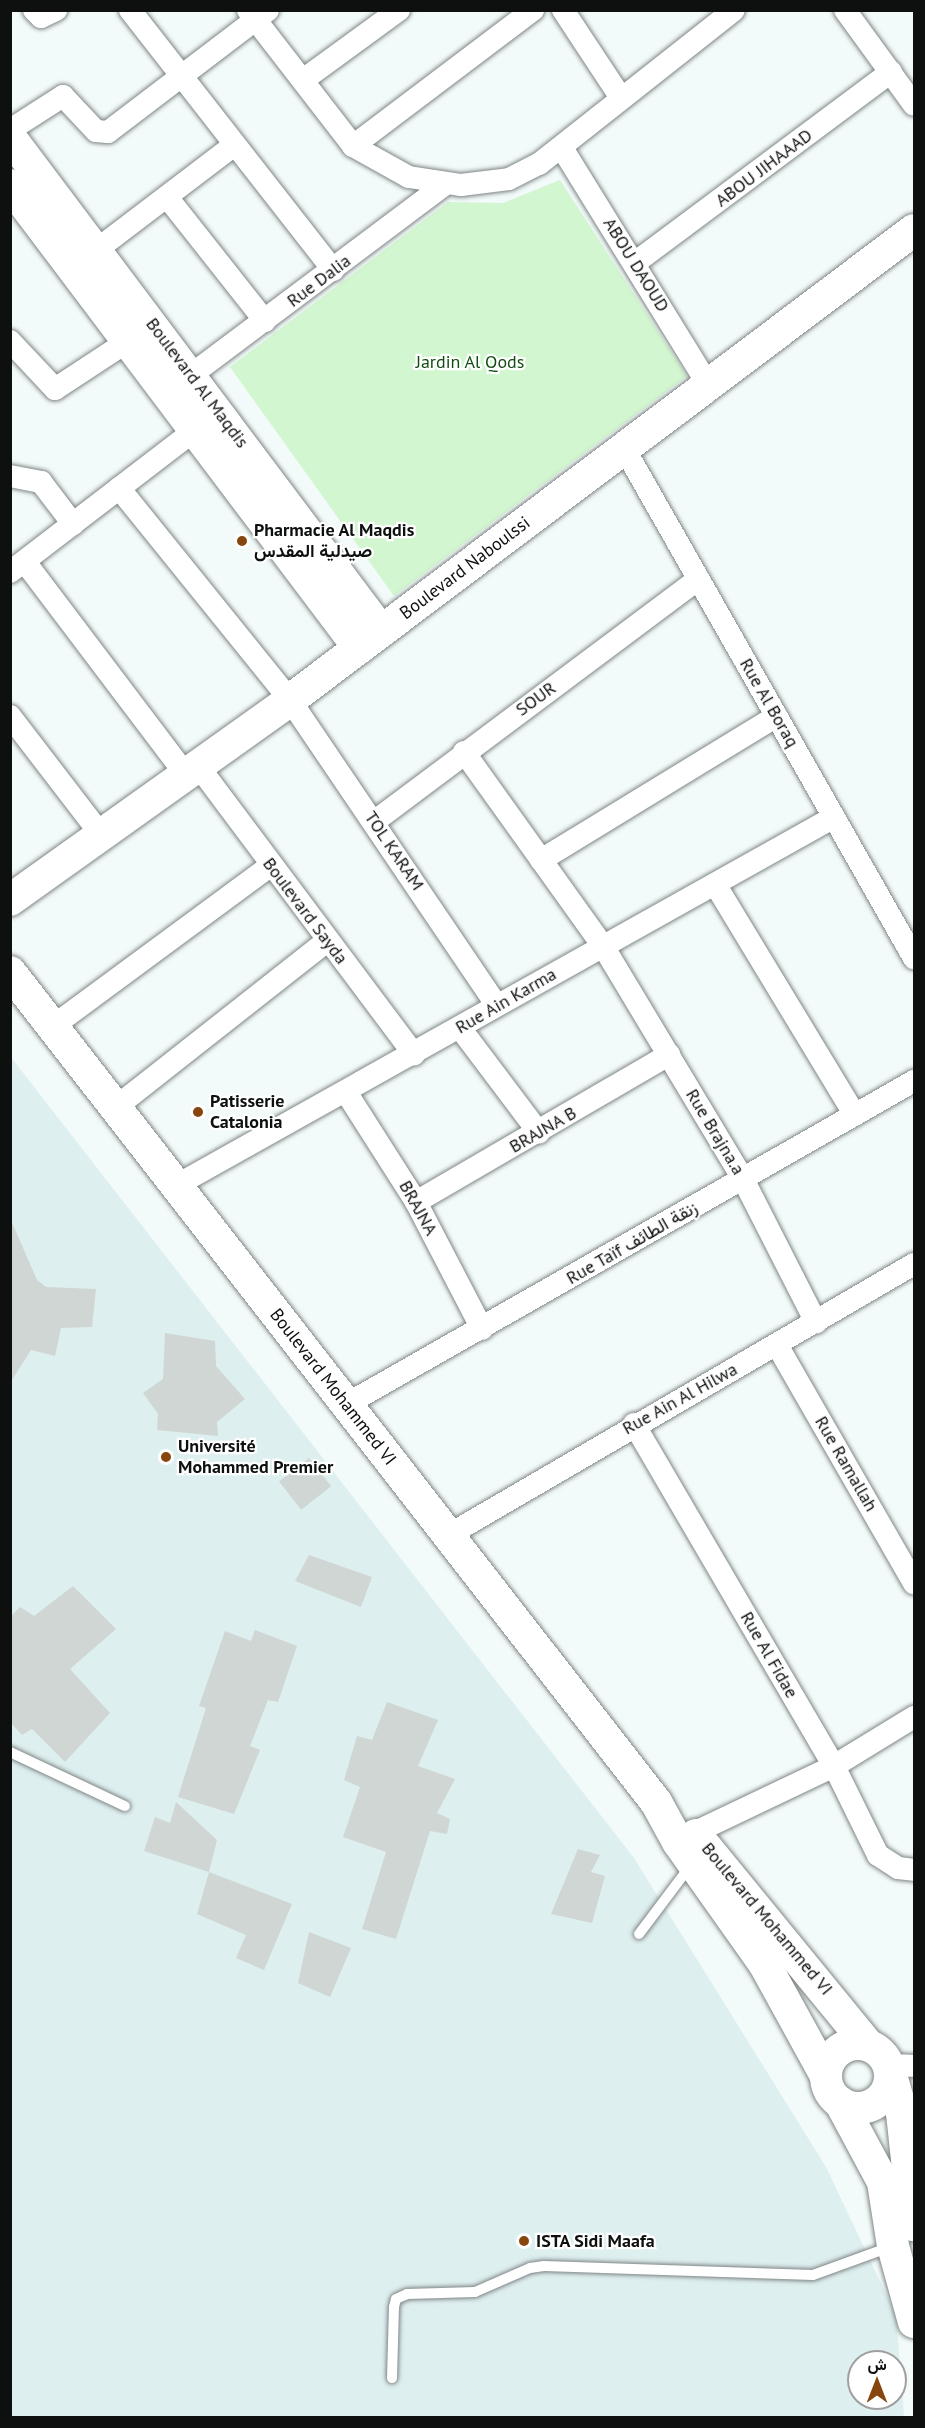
<!DOCTYPE html>
<meta charset="utf-8">
<style>
body{margin:0}
#map{position:relative;width:925px;height:2428px;overflow:hidden;background:#f2fafa;font-family:"PT Sans",Vazirmatn,sans-serif}
div>[style]{position:absolute}
.built>*{inset:0;background:#deeff0}
.green>*{inset:0;background:#d2f6cf}
.building>*{inset:0;background:#cfd6d3;transform-origin:0 0}
.roads{filter:drop-shadow(0 0 2px #808686) drop-shadow(0 0 2px #808686)}
.lane>*{height:10px;margin:-5px;padding:0 5px;transform-origin:5px;border-radius:5px;background:#fff}
.street>*{height:22px;margin:-11px;padding:0 11px;transform-origin:11px;border-radius:11px;background:#fff}
.secondary>*{height:32px;margin:-16px;padding:0 16px;transform-origin:16px;border-radius:16px;background:#fff}
.secondary>.ring{margin:-16px;padding:0;box-sizing:content-box;background:none;border:32px solid #fff;border-radius:50%}
.dots>*{width:16px;height:16px;translate:-50% -50%;box-sizing:border-box;border:3px solid #fff;border-radius:50%}
span{translate:-50% -50%;white-space:nowrap;text-align:center;line-height:1.15;-webkit-text-stroke:4.5px #fff;paint-order:stroke}
.street-label{font-size:18px;color:#0e1010}
.park-label{font-size:18px;color:#114d10}
.poi-label{font-size:18px;color:#0e1010;font-weight:700}
.left{translate:0 -50%;text-align:left}
.frame{position:absolute;inset:0;border:12px solid #0e1010;pointer-events:none}
.north{position:absolute;left:847px;top:2350px;width:60px;height:60px;box-sizing:border-box;background:#fff;border:2px solid #9f9f9f;border-radius:50%;rotate:0deg;font-size:16px;font-weight:700;line-height:24px;text-align:center;color:#0e1010}
.north::after{content:'';display:block;margin:auto;width:21px;height:27px;background:#86460d;clip-path:polygon(50% 0,100% 100%,50% 72%,0 100%)}
</style>
<div id="map">
<div class="built">
<div style="clip-path:polygon(evenodd,10px 1056px,634px 1858px,826px 2167px,896px 2315px,904px 2417px,11px 2417px,10px 1056px,859px 2362px,895px 2362px,895px 2398px,859px 2398px,859px 2362px)"></div>
</div>
<div class="green">
<div style="clip-path:polygon(560px 180px,687px 376px,394px 596px,230px 367px,448px 202px,503px 203px)"></div>
</div>
<div class="building">
<div style="clip-path:polygon(10px 1218px,37px 1280px,46px 1287px,96px 1289px,92px 1327px,61px 1328px,55px 1356px,31px 1350px,10px 1383px)"></div>
<div style="clip-path:polygon(165px 1333px,215px 1341px,216px 1366px,245px 1399px,217px 1422px,218px 1436px,157px 1430px,158px 1414px,143px 1393px,163px 1379px)"></div>
<div style="left:309px;top:1458px;width:36px;height:38px;rotate:52deg"></div>
<div style="clip-path:polygon(309px 1555px,372px 1577px,361px 1607px,295px 1581px)"></div>
<div style="clip-path:polygon(73px 1586px,116px 1629px,70px 1669px,110px 1713px,65px 1762px,32px 1729px,22px 1735px,10px 1722px,10px 1617px,20px 1607px,34px 1616px)"></div>
<div style="clip-path:polygon(255px 1630px,297px 1646px,278px 1702px,268px 1700px,250px 1746px,260px 1750px,234px 1814px,178px 1797px,206px 1708px,199px 1706px,225px 1631px,251px 1641px)"></div>
<div style="clip-path:polygon(387px 1702px,438px 1720px,418px 1766px,455px 1779px,437px 1813px,450px 1819px,447px 1834px,430px 1831px,396px 1939px,362px 1929px,386px 1852px,343px 1837px,360px 1787px,344px 1780px,357px 1736px,372px 1740px)"></div>
<div style="clip-path:polygon(176px 1802px,217px 1840px,209px 1872px,144px 1851px,155px 1817px,170px 1823px)"></div>
<div style="clip-path:polygon(578px 1849px,600px 1855px,591px 1872px,605px 1876px,592px 1923px,551px 1914px)"></div>
<div style="clip-path:polygon(209px 1872px,292px 1904px,264px 1970px,236px 1958px,246px 1935px,197px 1914px)"></div>
<div style="clip-path:polygon(309px 1932px,351px 1948px,330px 1997px,298px 1983px)"></div>
</div>
<div class="roads">
<div class="lane">
<div style="left:10px;top:1752px;width:127px;rotate:25.2deg"></div>
<div style="left:639px;top:1934px;width:86px;rotate:-53deg"></div>
<div style="left:392px;top:2378px;width:71px;rotate:-88.4deg"></div>
<div style="left:394px;top:2307px;width:8px;rotate:-76deg"></div>
<div style="left:396px;top:2299px;width:12px;rotate:-24deg"></div>
<div style="left:407px;top:2294px;width:68px;rotate:-1.7deg"></div>
<div style="left:475px;top:2292px;width:60px;rotate:-23.6deg"></div>
<div style="left:530px;top:2268px;width:14px;rotate:-8deg"></div>
<div style="left:544px;top:2266px;width:269px;rotate:1.9deg"></div>
<div style="left:813px;top:2275px;width:82px;rotate:-20deg"></div>
</div>
<div class="street">
<div style="left:34px;top:10px;width:10px;rotate:45deg"></div>
<div style="left:41px;top:17px;width:17px;rotate:-25deg"></div>
<div style="left:130px;top:10px;width:330px;rotate:52deg"></div>
<div style="left:248px;top:10px;width:172px;rotate:52.3deg"></div>
<div style="left:353px;top:146px;width:64px;rotate:29deg"></div>
<div style="left:409px;top:177px;width:53px;rotate:8.7deg"></div>
<div style="left:461px;top:185px;width:48px;rotate:-7.1deg"></div>
<div style="left:509px;top:179px;width:34px;rotate:-27deg"></div>
<div style="left:539px;top:164px;width:248px;rotate:-38.3deg"></div>
<div style="left:563px;top:10px;width:105px;rotate:56.6deg"></div>
<div style="left:845px;top:10px;width:117px;rotate:54deg"></div>
<div style="left:303px;top:80px;width:119px;rotate:-36.1deg"></div>
<div style="left:10px;top:130px;width:63px;rotate:-32.7deg"></div>
<div style="left:63px;top:96px;width:48px;rotate:46.7deg"></div>
<div style="left:96px;top:131px;width:12px;rotate:5deg"></div>
<div style="left:108px;top:132px;width:201px;rotate:-37.3deg"></div>
<div style="left:353px;top:146px;width:226px;rotate:-37.1deg"></div>
<div style="left:562px;top:148px;width:278px;rotate:58.3deg"></div>
<div style="left:167px;top:197px;width:158px;rotate:51.7deg"></div>
<div style="left:95px;top:251px;width:173px;rotate:-37.3deg"></div>
<div style="left:636px;top:262px;width:318px;rotate:-36.7deg"></div>
<div style="left:10px;top:341px;width:66px;rotate:46.8deg"></div>
<div style="left:55px;top:389px;width:87px;rotate:-33.3deg"></div>
<div style="left:191px;top:375px;width:318px;rotate:-36.9deg"></div>
<div style="left:624px;top:448px;width:587px;rotate:60.38deg"></div>
<div style="left:10px;top:476px;width:32px;rotate:11deg"></div>
<div style="left:41px;top:482px;width:53px;rotate:52.7deg"></div>
<div style="left:119px;top:488px;width:272px;rotate:51.1deg"></div>
<div style="left:290px;top:700px;width:367px;rotate:55.9deg"></div>
<div style="left:25px;top:562px;width:268px;rotate:52.9deg"></div>
<div style="left:10px;top:572px;width:248px;rotate:-37.5deg"></div>
<div style="left:10px;top:716px;width:151px;rotate:52.5deg"></div>
<div style="left:464px;top:752px;width:239px;rotate:54.4deg"></div>
<div style="left:603px;top:946px;width:272px;rotate:59deg"></div>
<div style="left:743px;top:1179px;width:161px;rotate:63deg"></div>
<div style="left:199px;top:767px;width:359px;rotate:53.2deg"></div>
<div style="left:375px;top:821px;width:404px;rotate:-36.8deg"></div>
<div style="left:541px;top:860px;width:276px;rotate:-31.4deg"></div>
<div style="left:715px;top:884px;width:270px;rotate:58.8deg"></div>
<div style="left:53px;top:1026px;width:270px;rotate:-36.4deg"></div>
<div style="left:460px;top:1028px;width:131px;rotate:53deg"></div>
<div style="left:346px;top:1092px;width:130px;rotate:57.5deg"></div>
<div style="left:416px;top:1202px;width:143px;rotate:62.5deg"></div>
<div style="left:116px;top:1107px;width:268px;rotate:-38.2deg"></div>
<div style="left:177px;top:1185px;width:753px;rotate:-29.25deg"></div>
<div style="left:416px;top:1202px;width:293px;rotate:-30.2deg"></div>
<div style="left:777px;top:1345px;width:275px;rotate:60.1deg"></div>
<div style="left:347px;top:1404px;width:653px;rotate:-29.67deg"></div>
<div style="left:634px;top:1424px;width:396px;rotate:59.7deg"></div>
<div style="left:834px;top:1766px;width:99px;rotate:63.7deg"></div>
<div style="left:878px;top:1855px;width:24px;rotate:33deg"></div>
<div style="left:898px;top:1868px;width:16px;rotate:7deg"></div>
<div style="left:447px;top:1536px;width:540px;rotate:-30.22deg"></div>
<div style="left:681px;top:1839px;width:170px;rotate:-25.5deg"></div>
<div style="left:834px;top:1766px;width:94px;rotate:-31.5deg"></div>
<div style="left:889px;top:2065px;width:25px;rotate:2deg"></div>
</div>
<div class="secondary">
<div style="left:10px;top:137px;width:618px;rotate:53.09deg"></div>
<div style="left:10px;top:185px;width:580px;rotate:52.99deg"></div>
<div style="left:10px;top:900px;width:344px;rotate:-35.5deg"></div>
<div style="left:290px;top:700px;width:781px;rotate:-36.99deg"></div>
<div style="left:10px;top:972px;width:1052px;rotate:52.11deg"></div>
<div style="left:656px;top:1802px;width:46px;rotate:61.2deg"></div>
<div style="left:678px;top:1842px;width:151px;rotate:54.7deg"></div>
<div style="left:765px;top:1965px;width:127px;rotate:61.2deg"></div>
<div style="left:696px;top:1835px;width:271px;rotate:50.7deg"></div>
<div class="ring" style="left:826px;top:2044px;width:32px;height:32px"></div>
<div style="left:891px;top:2075px;width:40px;rotate:74deg"></div>
<div style="left:902px;top:2113px;width:113px;rotate:83.9deg"></div>
<div style="left:840px;top:2102px;width:91px;rotate:61.7deg"></div>
<div style="left:883px;top:2182px;width:65px;rotate:81.1deg"></div>
<div style="left:893px;top:2246px;width:79px;rotate:74.6deg"></div>
</div>
</div>
<div class="dots">
<div style="left:242px;top:541px;background:#86460d"></div>
<div style="left:198px;top:1112px;background:#86460d"></div>
<div style="left:166px;top:1457px;background:#86460d"></div>
<div style="left:524px;top:2241px;background:#86460d"></div>
</div>
<div class="street-label">
<span style="left:764px;top:168px;rotate:-37deg">ABOU JIHAAAD</span>
<span style="left:636px;top:265px;rotate:58deg">ABOU DAOUD</span>
<span style="left:319px;top:281px;rotate:-37deg">Rue Dalia</span>
<span style="left:197px;top:383px;rotate:53deg">Boulevard Al Maqdis</span>
<span style="left:465px;top:568px;rotate:-37deg">Boulevard Naboulssi</span>
<span style="left:536px;top:699px;rotate:-36deg">SOUR</span>
<span style="left:769px;top:703px;rotate:60deg">Rue Al Boraq</span>
<span style="left:394px;top:851px;rotate:56deg">TOL KARAM</span>
<span style="left:305px;top:911px;rotate:53deg">Boulevard Sayda</span>
<span style="left:506px;top:1001px;rotate:-30deg">Rue Ain Karma</span>
<span style="left:543px;top:1130px;rotate:-30deg">BRAJNA B</span>
<span style="left:715px;top:1132px;rotate:59deg">Rue Brajna.a</span>
<span style="left:418px;top:1208px;rotate:61deg">BRAJNA</span>
<span style="left:632px;top:1243px;rotate:-30deg">Rue Taïf زنقة الطائف</span>
<span style="left:333px;top:1387px;rotate:52deg">Boulevard Mohammed VI</span>
<span style="left:680px;top:1399px;rotate:-29deg">Rue Ain Al Hilwa</span>
<span style="left:846px;top:1464px;rotate:60deg">Rue Ramallah</span>
<span style="left:769px;top:1655px;rotate:60deg">Rue Al Fidae</span>
<span style="left:767px;top:1919px;rotate:50deg">Boulevard Mohammed VI</span>
</div>
<div class="park-label">
<span style="left:470px;top:362px">Jardin Al Qods</span>
</div>
<div class="poi-label">
<span class="left" style="left:254px;top:541px">Pharmacie Al Maqdis<br>صيدلية المقدس</span>
<span class="left" style="left:210px;top:1112px">Patisserie<br>Catalonia</span>
<span class="left" style="left:178px;top:1457px">Université<br>Mohammed Premier</span>
<span class="left" style="left:536px;top:2241px">ISTA Sidi Maafa</span>
</div>
<div class="frame"></div>
<div class="north">ش</div>
</div>
